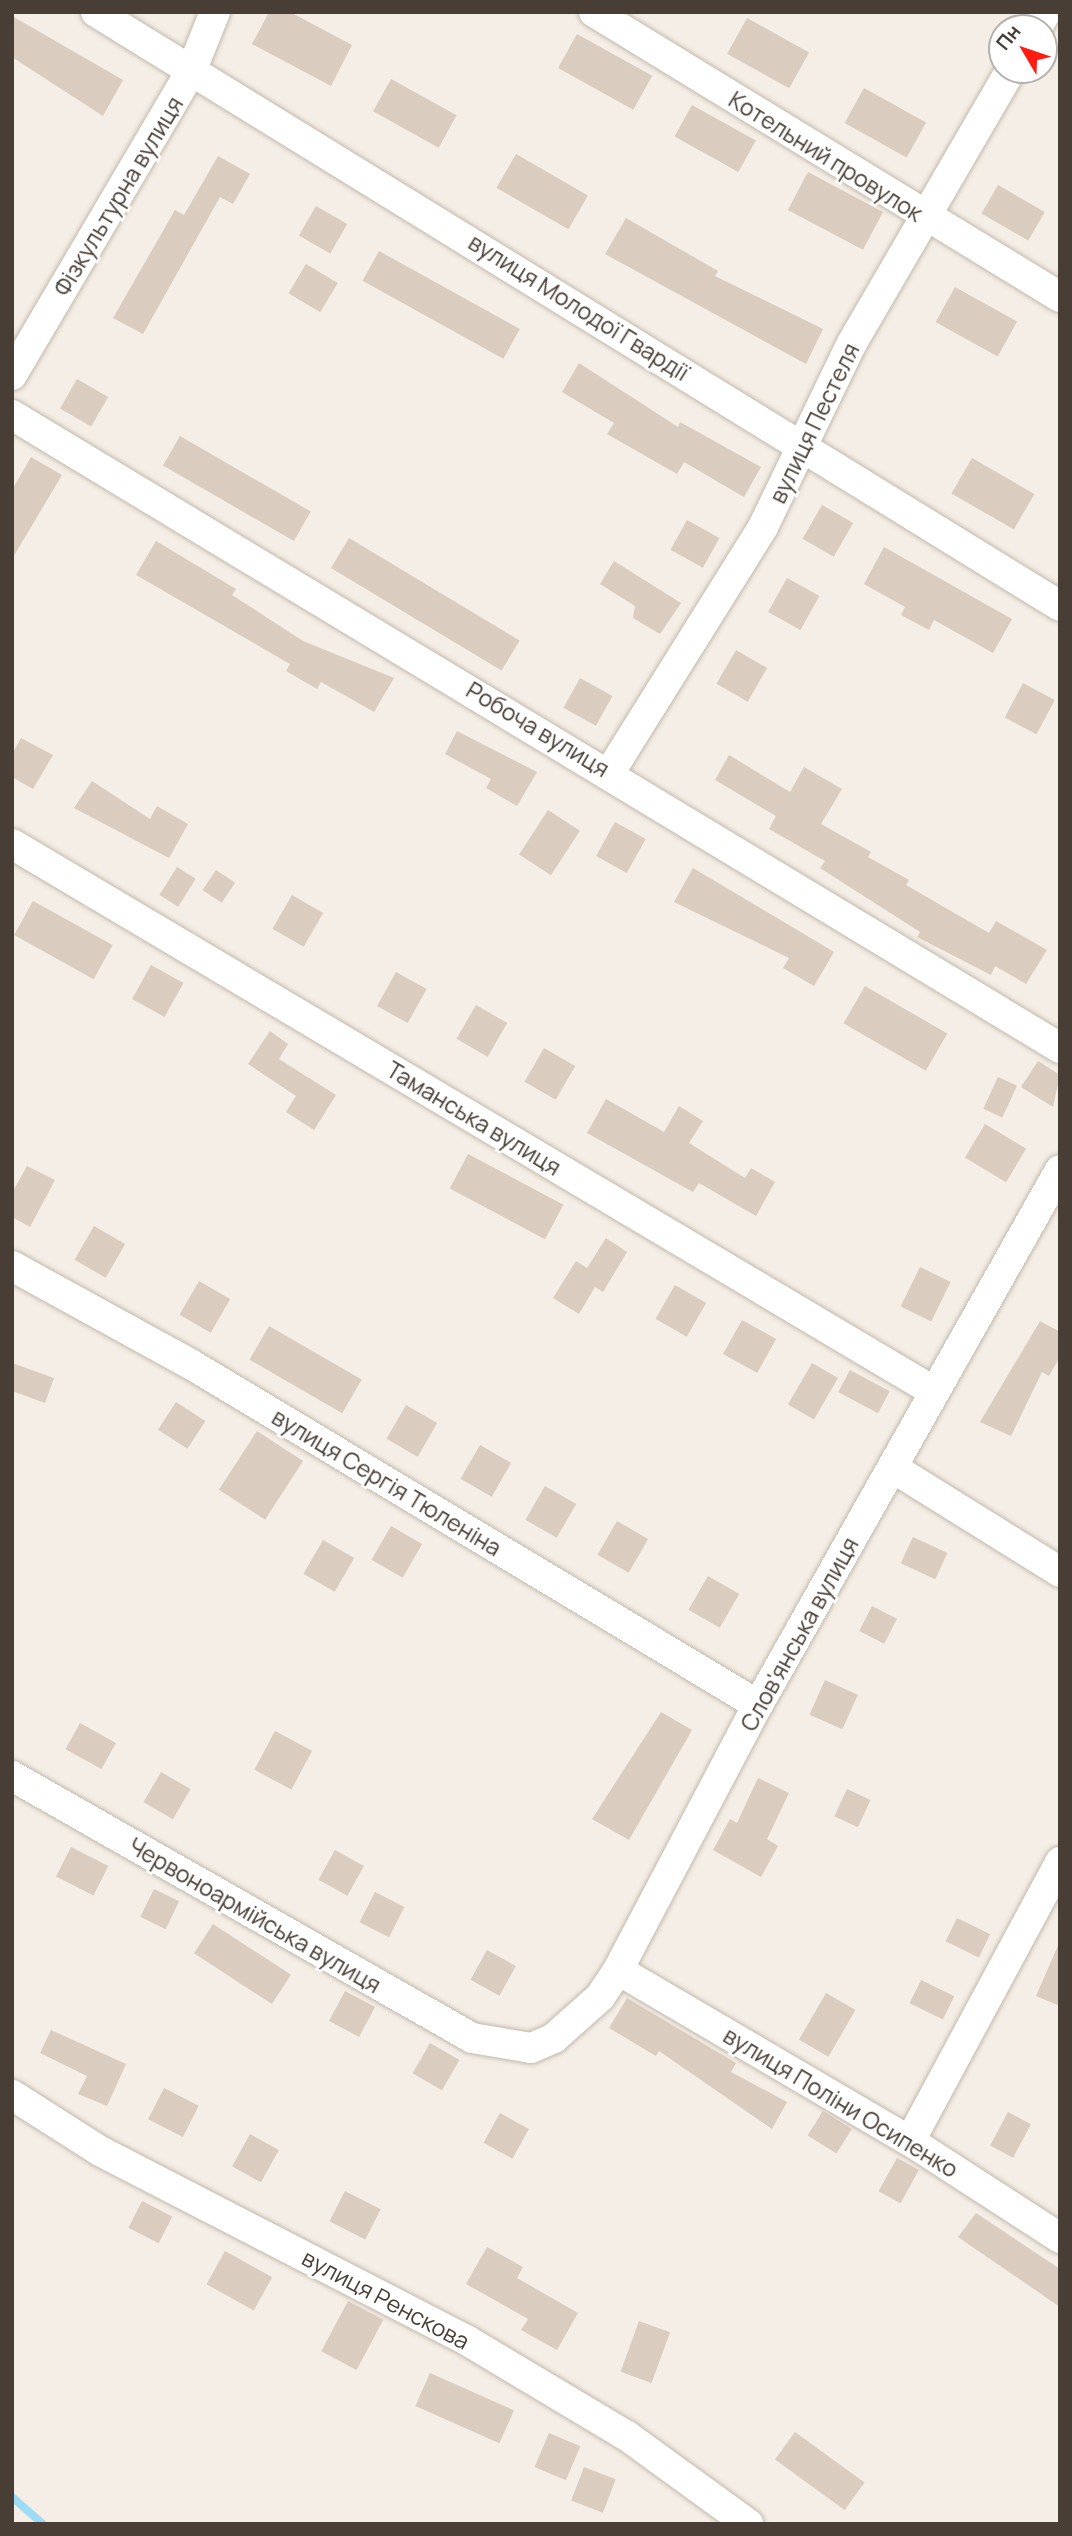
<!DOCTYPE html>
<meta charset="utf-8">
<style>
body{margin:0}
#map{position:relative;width:1072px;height:2536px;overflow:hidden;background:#f4eee6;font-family:Manrope,sans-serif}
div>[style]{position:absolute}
.stream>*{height:8px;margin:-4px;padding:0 4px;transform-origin:4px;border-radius:4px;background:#9edbf6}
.building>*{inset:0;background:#daccbe;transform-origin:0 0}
.roads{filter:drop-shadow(0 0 2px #c3b8ab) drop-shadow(0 0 2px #c3b8ab)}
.minor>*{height:30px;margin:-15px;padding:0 15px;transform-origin:15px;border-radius:15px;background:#fff}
span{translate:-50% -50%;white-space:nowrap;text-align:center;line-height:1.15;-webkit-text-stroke:5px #fff;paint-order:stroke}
.street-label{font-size:23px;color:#483e35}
.frame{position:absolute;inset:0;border:14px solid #483e35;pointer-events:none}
.north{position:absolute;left:988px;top:14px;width:70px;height:70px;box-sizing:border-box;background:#fff;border:2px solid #b6b2ae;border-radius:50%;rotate:309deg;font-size:19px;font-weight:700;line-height:28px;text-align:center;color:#483e35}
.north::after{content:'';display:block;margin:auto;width:24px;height:32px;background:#ff1c12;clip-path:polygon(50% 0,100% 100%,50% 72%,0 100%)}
</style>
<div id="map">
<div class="stream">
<div style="left:12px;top:2497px;width:41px;rotate:41.1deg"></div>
</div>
<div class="building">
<div style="clip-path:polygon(269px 12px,290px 12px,352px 45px,331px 86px,252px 44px)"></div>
<div style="clip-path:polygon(12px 16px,123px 80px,103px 116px,12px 57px)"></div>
<div style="left:747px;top:18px;width:71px;height:41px;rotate:29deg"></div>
<div style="left:577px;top:34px;width:86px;height:39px;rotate:29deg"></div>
<div style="left:391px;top:79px;width:75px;height:37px;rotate:29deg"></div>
<div style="left:864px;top:88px;width:71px;height:40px;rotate:29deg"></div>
<div style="left:692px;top:105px;width:73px;height:36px;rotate:29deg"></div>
<div style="left:516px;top:154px;width:83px;height:39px;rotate:30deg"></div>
<div style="clip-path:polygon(218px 156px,250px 174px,233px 204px,220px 197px,143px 334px,113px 318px,175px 210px,184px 215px)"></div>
<div style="left:808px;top:172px;width:85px;height:43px;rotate:28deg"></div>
<div style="left:998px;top:185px;width:54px;height:33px;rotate:30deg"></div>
<div style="left:316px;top:206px;width:36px;height:34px;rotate:30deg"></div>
<div style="clip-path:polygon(626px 218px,718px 271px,715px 276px,823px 329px,806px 364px,605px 254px)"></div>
<div style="left:379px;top:251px;width:161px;height:34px;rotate:29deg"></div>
<div style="left:306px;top:264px;width:37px;height:34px;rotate:31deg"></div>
<div style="left:955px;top:287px;width:71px;height:40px;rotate:29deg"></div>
<div style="clip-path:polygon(579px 363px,678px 427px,680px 422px,761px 467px,744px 497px,684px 462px,677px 474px,607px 434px,614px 423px,562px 392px)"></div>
<div style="left:77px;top:379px;width:36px;height:34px;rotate:30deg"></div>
<div style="left:180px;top:436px;width:151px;height:34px;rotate:30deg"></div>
<div style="clip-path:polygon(31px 457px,62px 475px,12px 559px,12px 490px)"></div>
<div style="left:972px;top:458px;width:72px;height:41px;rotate:30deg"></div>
<div style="left:822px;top:505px;width:36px;height:39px;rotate:30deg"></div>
<div style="left:687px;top:520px;width:37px;height:34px;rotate:29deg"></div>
<div style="left:349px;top:538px;width:199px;height:35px;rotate:31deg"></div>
<div style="clip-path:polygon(156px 541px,236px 589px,232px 595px,303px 641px,394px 678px,374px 712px,321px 682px,317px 689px,286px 671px,290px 664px,136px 575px)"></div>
<div style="clip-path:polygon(884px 547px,1012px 619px,993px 653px,934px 620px,929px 630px,901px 615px,905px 607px,864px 584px)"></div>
<div style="clip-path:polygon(614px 561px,681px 603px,660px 634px,633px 618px,635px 606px,600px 584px)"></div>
<div style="left:787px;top:578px;width:37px;height:39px;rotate:29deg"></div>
<div style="left:736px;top:650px;width:36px;height:39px;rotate:30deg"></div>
<div style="left:580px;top:678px;width:37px;height:34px;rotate:29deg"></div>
<div style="left:1023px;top:683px;width:36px;height:39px;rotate:28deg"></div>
<div style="clip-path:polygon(457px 731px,537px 772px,517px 806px,486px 788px,491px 779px,445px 754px)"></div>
<div style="clip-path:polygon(21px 738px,53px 755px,33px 789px,12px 777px,12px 754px)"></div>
<div style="clip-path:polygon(729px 755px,790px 792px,804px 767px,842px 789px,821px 824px,871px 852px,868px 857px,909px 880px,906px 885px,989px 933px,996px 921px,1047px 950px,1026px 984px,995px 966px,991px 975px,917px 937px,920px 932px,820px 868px,825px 861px,769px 829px,776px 816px,715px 780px)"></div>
<div style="clip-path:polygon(92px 781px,150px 819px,157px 806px,188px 824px,169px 858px,74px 808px)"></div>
<div style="left:548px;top:810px;width:38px;height:53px;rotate:33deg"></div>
<div style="left:615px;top:822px;width:35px;height:39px;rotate:29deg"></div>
<div style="left:177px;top:867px;width:22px;height:33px;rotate:32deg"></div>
<div style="clip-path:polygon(693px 868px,834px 952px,814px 986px,783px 968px,789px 958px,674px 902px)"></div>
<div style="left:216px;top:870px;width:23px;height:24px;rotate:34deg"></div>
<div style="left:292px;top:895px;width:36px;height:39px;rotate:30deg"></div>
<div style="left:33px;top:901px;width:91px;height:39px;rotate:29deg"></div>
<div style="left:151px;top:965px;width:37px;height:39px;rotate:29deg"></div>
<div style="left:396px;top:972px;width:35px;height:39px;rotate:29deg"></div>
<div style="left:865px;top:986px;width:95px;height:43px;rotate:30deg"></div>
<div style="left:476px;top:1005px;width:36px;height:39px;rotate:30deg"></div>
<div style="clip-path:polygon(270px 1031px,288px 1044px,279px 1059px,336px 1095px,314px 1130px,286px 1112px,296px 1096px,248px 1064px)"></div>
<div style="left:544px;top:1048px;width:36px;height:39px;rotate:30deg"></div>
<div style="clip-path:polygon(1038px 1061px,1060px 1075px,1053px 1107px,1021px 1087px)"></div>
<div style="left:998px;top:1077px;width:21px;height:35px;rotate:25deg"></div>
<div style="clip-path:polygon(606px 1099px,664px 1132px,679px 1106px,703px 1121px,689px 1143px,745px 1178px,751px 1168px,775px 1182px,756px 1216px,699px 1183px,693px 1192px,587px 1133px)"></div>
<div style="left:985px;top:1124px;width:48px;height:39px;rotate:31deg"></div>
<div style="left:468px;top:1154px;width:108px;height:39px;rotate:28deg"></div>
<div style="clip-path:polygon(27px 1166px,55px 1180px,30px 1227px,12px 1217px,12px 1193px)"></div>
<div style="left:94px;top:1226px;width:36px;height:39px;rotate:30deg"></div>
<div style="clip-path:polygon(606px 1238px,627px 1252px,603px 1292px,595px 1287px,579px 1314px,553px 1298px,576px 1261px,587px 1268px)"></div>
<div style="left:920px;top:1267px;width:34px;height:44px;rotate:26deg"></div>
<div style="left:199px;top:1281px;width:36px;height:39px;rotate:30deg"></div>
<div style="left:675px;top:1285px;width:36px;height:39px;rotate:30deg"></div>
<div style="left:742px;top:1320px;width:39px;height:39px;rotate:29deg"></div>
<div style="clip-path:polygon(1040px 1321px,1060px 1332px,1060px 1357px,1049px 1376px,1042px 1372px,1011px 1436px,980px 1422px)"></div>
<div style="left:269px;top:1326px;width:107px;height:39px;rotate:30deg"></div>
<div style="clip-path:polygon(12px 1363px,54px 1378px,45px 1403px,12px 1391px)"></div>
<div style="left:812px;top:1363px;width:30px;height:48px;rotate:30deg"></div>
<div style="left:850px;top:1370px;width:45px;height:25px;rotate:28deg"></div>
<div style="left:176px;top:1402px;width:35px;height:33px;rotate:33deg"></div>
<div style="left:406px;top:1405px;width:36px;height:39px;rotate:30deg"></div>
<div style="left:257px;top:1431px;width:55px;height:70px;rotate:33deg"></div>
<div style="left:480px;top:1445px;width:36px;height:39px;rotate:30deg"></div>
<div style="left:545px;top:1486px;width:36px;height:39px;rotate:30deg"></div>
<div style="left:617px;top:1521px;width:36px;height:39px;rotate:30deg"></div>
<div style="left:391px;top:1526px;width:36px;height:39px;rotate:30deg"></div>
<div style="left:913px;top:1537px;width:38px;height:29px;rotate:25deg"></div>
<div style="left:323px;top:1540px;width:36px;height:39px;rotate:30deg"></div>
<div style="left:708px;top:1576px;width:36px;height:39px;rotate:30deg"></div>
<div style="left:872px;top:1606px;width:28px;height:28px;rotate:27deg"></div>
<div style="left:825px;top:1680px;width:36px;height:38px;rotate:24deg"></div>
<div style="clip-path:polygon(661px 1712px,692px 1730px,629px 1840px,592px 1819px)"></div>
<div style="left:80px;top:1723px;width:41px;height:30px;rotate:29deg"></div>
<div style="left:275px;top:1731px;width:42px;height:44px;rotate:28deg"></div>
<div style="left:161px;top:1772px;width:34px;height:35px;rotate:30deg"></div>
<div style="clip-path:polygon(758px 1778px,789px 1793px,767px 1839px,778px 1846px,761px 1877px,713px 1850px,730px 1819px,737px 1823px)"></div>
<div style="left:847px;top:1789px;width:26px;height:30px;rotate:25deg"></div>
<div style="left:71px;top:1847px;width:42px;height:33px;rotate:27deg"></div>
<div style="left:335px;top:1850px;width:33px;height:34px;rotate:29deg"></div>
<div style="left:154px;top:1889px;width:28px;height:31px;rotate:26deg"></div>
<div style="left:375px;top:1892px;width:33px;height:34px;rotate:27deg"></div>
<div style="left:957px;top:1918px;width:37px;height:26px;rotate:26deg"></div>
<div style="left:213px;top:1924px;width:93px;height:35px;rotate:33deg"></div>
<div style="clip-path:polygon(1060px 1941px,1060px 2006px,1036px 1996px)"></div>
<div style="left:487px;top:1950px;width:33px;height:34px;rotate:29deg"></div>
<div style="left:921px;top:1980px;width:37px;height:26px;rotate:26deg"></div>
<div style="left:345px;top:1991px;width:34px;height:34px;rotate:28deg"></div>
<div style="left:826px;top:1993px;width:34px;height:54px;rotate:30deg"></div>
<div style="clip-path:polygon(627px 1998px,736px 2063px,731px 2072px,787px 2102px,772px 2129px,659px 2051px,656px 2056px,609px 2028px)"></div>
<div style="clip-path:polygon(51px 2030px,126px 2064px,107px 2106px,78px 2094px,87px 2076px,40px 2053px)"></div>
<div style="left:430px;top:2043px;width:34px;height:35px;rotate:30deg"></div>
<div style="left:164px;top:2088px;width:39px;height:35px;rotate:27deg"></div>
<div style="left:823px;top:2111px;width:34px;height:29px;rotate:32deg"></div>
<div style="left:1008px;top:2112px;width:26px;height:38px;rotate:28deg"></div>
<div style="left:500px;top:2113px;width:33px;height:34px;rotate:29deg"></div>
<div style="left:250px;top:2134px;width:33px;height:37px;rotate:29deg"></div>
<div style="left:897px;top:2158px;width:25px;height:38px;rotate:29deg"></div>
<div style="left:345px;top:2191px;width:40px;height:34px;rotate:27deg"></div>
<div style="left:142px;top:2201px;width:34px;height:30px;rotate:27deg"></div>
<div style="clip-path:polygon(976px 2213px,1060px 2269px,1060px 2307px,958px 2237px)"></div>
<div style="clip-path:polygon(487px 2247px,523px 2267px,517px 2278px,578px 2313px,557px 2350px,521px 2330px,528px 2319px,466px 2284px)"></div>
<div style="left:225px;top:2251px;width:54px;height:38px;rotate:29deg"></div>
<div style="left:348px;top:2301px;width:40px;height:57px;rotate:28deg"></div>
<div style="left:639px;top:2321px;width:33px;height:54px;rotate:20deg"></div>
<div style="left:430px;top:2373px;width:92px;height:36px;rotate:24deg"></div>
<div style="left:795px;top:2432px;width:86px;height:34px;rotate:36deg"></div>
<div style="left:549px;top:2433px;width:34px;height:37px;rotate:23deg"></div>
<div style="left:584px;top:2467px;width:34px;height:36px;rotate:21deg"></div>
</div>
<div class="roads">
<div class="minor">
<div style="left:96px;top:12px;width:1132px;rotate:31.64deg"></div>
<div style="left:594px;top:12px;width:546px;rotate:31.45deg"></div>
<div style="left:1037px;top:28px;width:18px;rotate:-61deg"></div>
<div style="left:12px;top:375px;width:355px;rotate:-59.5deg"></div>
<div style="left:192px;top:69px;width:61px;rotate:-68deg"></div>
<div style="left:12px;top:415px;width:1224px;rotate:31.13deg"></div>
<div style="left:610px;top:772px;width:289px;rotate:-58deg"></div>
<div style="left:763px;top:527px;width:204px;rotate:-64.2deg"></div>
<div style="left:852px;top:343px;width:316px;rotate:-59.8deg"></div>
<div style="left:12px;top:844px;width:1073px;rotate:30.7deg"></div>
<div style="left:12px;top:1266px;width:205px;rotate:28.8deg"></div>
<div style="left:192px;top:1365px;width:660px;rotate:30.99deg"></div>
<div style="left:893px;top:1468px;width:197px;rotate:31.9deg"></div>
<div style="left:12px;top:1776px;width:529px;rotate:29.66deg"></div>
<div style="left:472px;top:2038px;width:60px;rotate:9.6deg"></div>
<div style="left:531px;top:2048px;width:25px;rotate:-23deg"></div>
<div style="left:554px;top:2038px;width:62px;rotate:-41.7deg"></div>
<div style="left:600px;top:1997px;width:32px;rotate:-56deg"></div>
<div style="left:618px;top:1970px;width:300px;rotate:-62.2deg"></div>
<div style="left:758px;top:1705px;width:614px;rotate:-60.56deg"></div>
<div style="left:618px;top:1970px;width:338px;rotate:30.4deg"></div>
<div style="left:910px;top:2141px;width:179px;rotate:32.9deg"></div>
<div style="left:12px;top:2095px;width:104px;rotate:32.5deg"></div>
<div style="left:100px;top:2151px;width:414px;rotate:27.3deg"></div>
<div style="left:468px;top:2341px;width:185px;rotate:30.9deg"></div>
<div style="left:627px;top:2436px;width:150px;rotate:36deg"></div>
<div style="left:910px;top:2141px;width:317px;rotate:-61.7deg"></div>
</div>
</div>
<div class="street-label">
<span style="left:826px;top:156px;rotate:32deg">Котельний провулок</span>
<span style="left:118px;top:196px;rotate:-59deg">Фізкультурна вулиця</span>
<span style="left:579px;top:307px;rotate:32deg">вулиця Молодої Гвардії</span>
<span style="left:814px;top:423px;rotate:-64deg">вулиця Пестеля</span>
<span style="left:538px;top:729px;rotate:31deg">Робоча вулиця</span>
<span style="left:474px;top:1118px;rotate:31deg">Таманська вулиця</span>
<span style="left:387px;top:1482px;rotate:31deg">вулиця Сергія Тюленіна</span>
<span style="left:799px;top:1634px;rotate:-61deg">Слов'янська вулиця</span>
<span style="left:255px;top:1915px;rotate:30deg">Червоноармійська вулиця</span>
<span style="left:841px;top:2102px;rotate:31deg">вулиця Поліни Осипенко</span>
<span style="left:386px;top:2299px;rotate:28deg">вулиця Ренскова</span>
</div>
<div class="frame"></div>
<div class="north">Пн</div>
</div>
